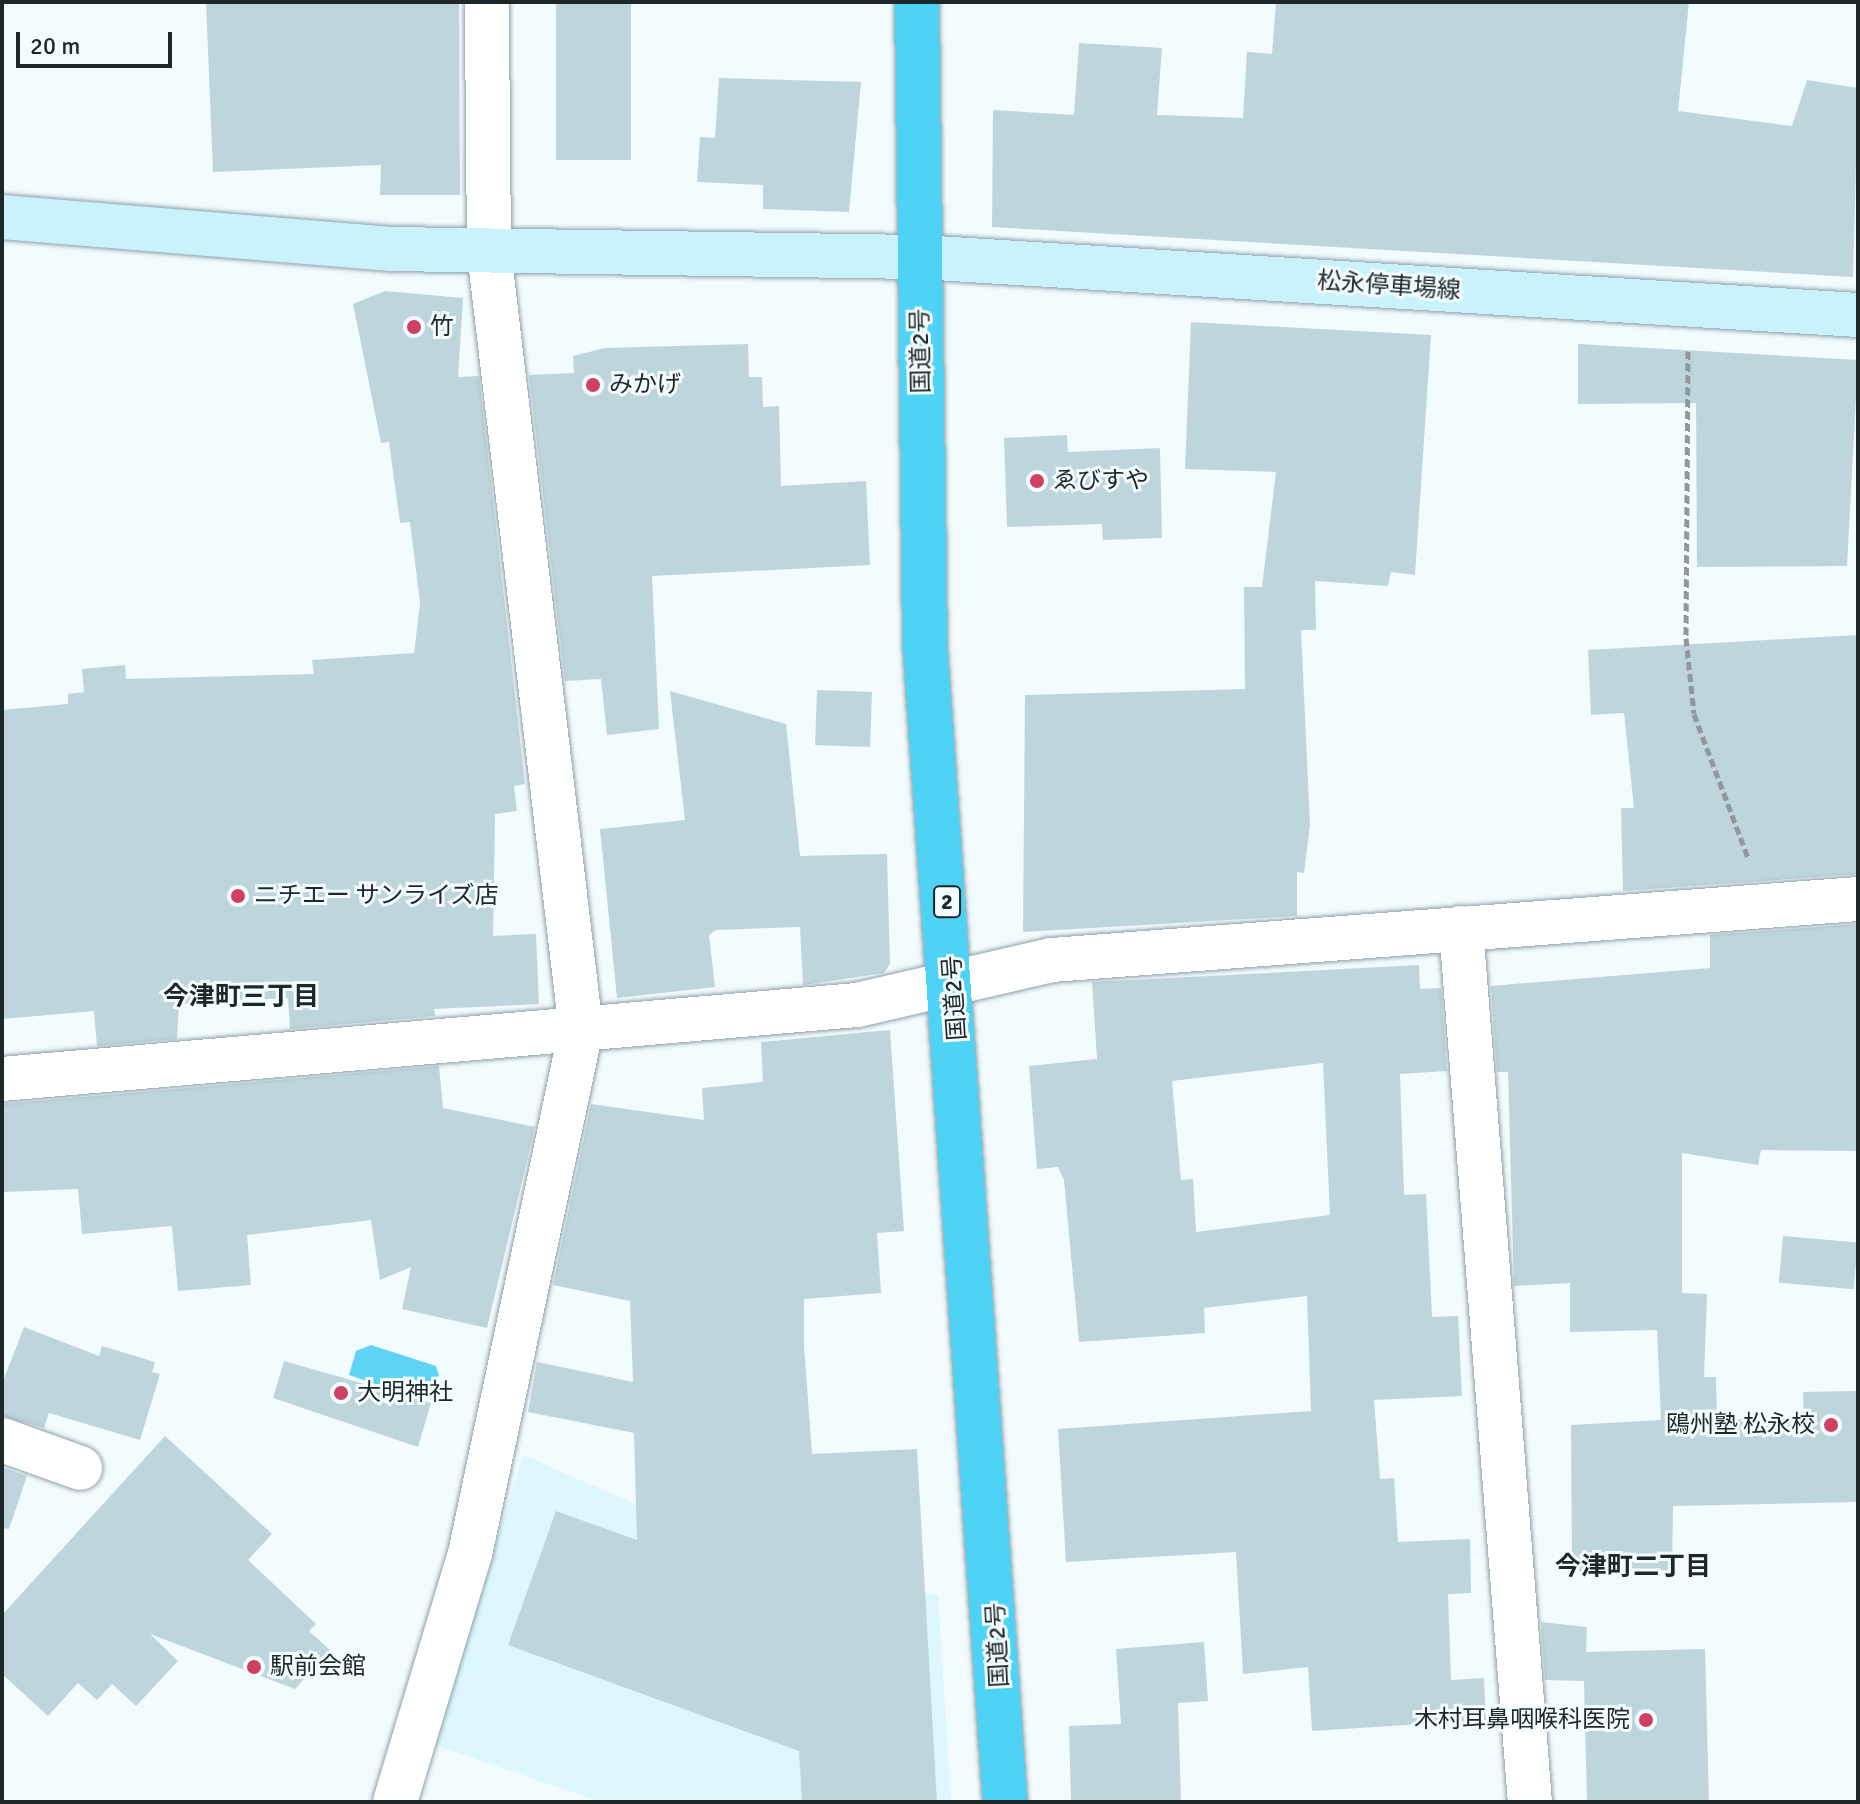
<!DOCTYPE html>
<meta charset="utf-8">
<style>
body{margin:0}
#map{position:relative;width:1860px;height:1804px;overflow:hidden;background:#f2fbfe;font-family:Signika,"Noto Sans JP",sans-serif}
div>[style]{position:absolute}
.built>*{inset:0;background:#def7ff}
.forest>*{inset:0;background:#5fd3f4}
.building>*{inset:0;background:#bfd5dc;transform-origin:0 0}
.path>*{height:5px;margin-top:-2.5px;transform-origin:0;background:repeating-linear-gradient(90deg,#8f989b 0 8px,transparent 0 12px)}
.roads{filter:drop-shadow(0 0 2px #8ca1a8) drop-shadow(0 0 2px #8ca1a8)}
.street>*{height:44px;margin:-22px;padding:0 22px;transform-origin:22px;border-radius:22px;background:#fff}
.secondary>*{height:44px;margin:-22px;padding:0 22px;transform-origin:22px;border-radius:22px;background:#caf2fc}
.highway>*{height:44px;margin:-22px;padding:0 22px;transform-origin:22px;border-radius:22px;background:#4ed3f6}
.dots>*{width:22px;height:22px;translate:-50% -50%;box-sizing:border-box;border:4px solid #f2fbfe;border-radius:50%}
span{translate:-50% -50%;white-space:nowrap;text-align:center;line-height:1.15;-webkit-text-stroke:6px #f2fbfe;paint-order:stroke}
.shield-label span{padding:2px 6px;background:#f2fbfe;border:2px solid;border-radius:6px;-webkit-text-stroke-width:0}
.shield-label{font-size:22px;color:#1e2729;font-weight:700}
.street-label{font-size:24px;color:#1e2729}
.poi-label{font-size:24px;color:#1e2729}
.left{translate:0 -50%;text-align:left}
.right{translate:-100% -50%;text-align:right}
.neighbourhood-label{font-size:26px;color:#1e2729;font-weight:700}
.frame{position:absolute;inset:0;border:4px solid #1e2729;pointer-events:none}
.scale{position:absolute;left:16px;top:32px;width:156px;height:36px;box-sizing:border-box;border:4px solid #1e2729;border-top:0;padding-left:10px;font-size:24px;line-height:28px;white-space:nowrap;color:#1e2729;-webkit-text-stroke:6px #f2fbfe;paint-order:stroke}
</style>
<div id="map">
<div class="built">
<div style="clip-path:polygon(523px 1455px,820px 1585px,938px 1595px,951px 1802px,602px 1802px,434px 1745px)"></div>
</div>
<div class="forest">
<div style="clip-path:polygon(371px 1345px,436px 1366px,439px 1376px,431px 1385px,404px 1376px,393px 1390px,349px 1375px,356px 1351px)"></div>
</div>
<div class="building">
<div style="clip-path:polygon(206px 2px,459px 2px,460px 195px,380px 195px,381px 165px,213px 172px)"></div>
<div style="left:556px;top:2px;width:75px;height:158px"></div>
<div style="clip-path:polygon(1276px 2px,1689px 2px,1678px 111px,1792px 126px,1807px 80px,1858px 88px,1853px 277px,992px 227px,993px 110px,1074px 115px,1079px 43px,1162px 48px,1157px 115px,1243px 118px,1247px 52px,1272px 54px)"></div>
<div style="clip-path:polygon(719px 78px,861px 82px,849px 212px,763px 209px,763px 185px,697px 182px,700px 137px,715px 138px)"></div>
<div style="clip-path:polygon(385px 291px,463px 298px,458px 377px,479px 376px,525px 784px,514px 786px,517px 811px,495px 814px,493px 936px,536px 934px,539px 1004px,434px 1009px,435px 1016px,290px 1029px,288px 998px,179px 1004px,177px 1039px,97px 1046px,94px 1011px,2px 1019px,2px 710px,68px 704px,68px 694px,84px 692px,82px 669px,125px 665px,126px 679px,314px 674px,312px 660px,414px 653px,420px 603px,410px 522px,400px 523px,389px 442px,381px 443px,353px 304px)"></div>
<div style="clip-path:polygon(1191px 322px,1431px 335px,1415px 575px,1391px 572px,1388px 586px,1315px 581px,1316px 630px,1301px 630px,1310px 825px,1304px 873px,1297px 872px,1297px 916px,1023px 932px,1025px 695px,1245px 689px,1244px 587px,1262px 587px,1276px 472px,1185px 469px)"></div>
<div style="clip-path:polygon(748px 344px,749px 377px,762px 377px,763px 407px,779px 406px,781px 486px,866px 481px,870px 565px,652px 576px,659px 729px,607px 735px,601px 679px,565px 681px,529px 375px,574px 373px,573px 356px,605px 348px)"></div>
<div style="clip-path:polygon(1578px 344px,1858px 360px,1847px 566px,1697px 567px,1696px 403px,1578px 404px)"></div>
<div style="clip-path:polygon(1067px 435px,1068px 452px,1160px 448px,1162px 538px,1103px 540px,1102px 524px,1007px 527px,1004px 438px)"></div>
<div style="clip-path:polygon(1858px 635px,1858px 874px,1623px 891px,1621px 808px,1634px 808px,1624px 713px,1591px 715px,1588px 650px)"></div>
<div style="left:817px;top:690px;width:55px;height:55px;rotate:2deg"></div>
<div style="clip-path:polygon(670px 691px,786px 724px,800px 856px,887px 854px,890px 964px,884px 973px,803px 985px,800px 927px,716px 930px,709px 935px,715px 987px,617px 998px,600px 829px,685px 820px)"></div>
<div style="clip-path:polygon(1858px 924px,1858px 1151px,1761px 1150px,1758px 1165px,1682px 1153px,1682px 1293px,1707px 1294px,1704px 1377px,1716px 1377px,1717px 1420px,1804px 1418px,1803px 1392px,1858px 1391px,1858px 1502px,1673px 1506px,1672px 1571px,1572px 1571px,1571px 1425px,1661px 1420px,1657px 1330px,1570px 1332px,1570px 1283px,1514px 1286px,1508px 1072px,1497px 1072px,1491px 986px,1710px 968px,1710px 935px)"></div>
<div style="clip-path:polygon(evenodd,1419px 965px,1420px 989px,1441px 988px,1447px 1071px,1400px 1074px,1404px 1195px,1426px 1194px,1432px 1317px,1458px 1316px,1462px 1396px,1374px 1400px,1380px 1479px,1394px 1478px,1398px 1542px,1470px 1539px,1471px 1593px,1448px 1594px,1451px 1680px,1484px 1678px,1486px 1720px,1312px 1731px,1308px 1667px,1243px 1674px,1236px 1552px,1066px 1562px,1058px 1429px,1311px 1411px,1307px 1296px,1204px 1308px,1205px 1333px,1079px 1342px,1064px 1180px,1058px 1167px,1037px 1169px,1029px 1066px,1097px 1059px,1092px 982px,1419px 965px,1323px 1063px,1330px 1215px,1196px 1232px,1193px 1179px,1181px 1180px,1172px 1081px,1323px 1063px)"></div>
<div style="clip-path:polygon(890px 1030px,904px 1231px,877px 1233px,881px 1293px,804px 1299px,804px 1346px,812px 1454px,917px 1449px,937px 1802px,802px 1802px,799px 1751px,508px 1645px,556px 1511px,637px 1540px,634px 1433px,528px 1412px,537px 1362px,633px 1382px,630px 1301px,553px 1285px,591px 1104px,704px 1120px,702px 1088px,763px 1082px,761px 1042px)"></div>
<div style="clip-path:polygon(439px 1066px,443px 1108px,535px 1127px,487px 1328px,402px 1309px,411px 1267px,380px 1280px,371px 1220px,247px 1235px,251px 1285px,178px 1291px,172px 1226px,82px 1234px,78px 1189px,4px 1192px,2px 1104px)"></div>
<div style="left:1783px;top:1236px;width:75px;height:47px;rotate:5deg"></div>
<div style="clip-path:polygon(24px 1327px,99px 1356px,102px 1346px,155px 1362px,152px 1372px,160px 1374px,140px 1440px,49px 1413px,44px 1428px,2px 1416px,2px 1384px)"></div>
<div style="clip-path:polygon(284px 1361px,431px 1403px,418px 1447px,273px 1398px)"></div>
<div style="clip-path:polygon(165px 1436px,272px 1534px,248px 1560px,316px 1624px,309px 1631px,330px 1650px,295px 1689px,150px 1634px,178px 1661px,136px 1706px,112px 1684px,97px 1700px,78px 1683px,48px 1716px,2px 1674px,2px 1615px)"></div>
<div style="clip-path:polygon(2px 1467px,27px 1476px,9px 1529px,2px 1528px)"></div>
<div style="clip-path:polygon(1541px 1622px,1587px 1627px,1586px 1652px,1705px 1649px,1709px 1802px,1587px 1802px,1584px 1681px,1545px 1680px)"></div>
<div style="clip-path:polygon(1204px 1642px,1208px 1701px,1178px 1703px,1181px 1802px,1071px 1801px,1069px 1726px,1121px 1724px,1116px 1649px)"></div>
</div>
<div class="path">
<div style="left:1688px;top:351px;width:287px;rotate:90.4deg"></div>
<div style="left:1686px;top:638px;width:76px;rotate:84deg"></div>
<div style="left:1694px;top:714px;width:154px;rotate:69.4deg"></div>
</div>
<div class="roads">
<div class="street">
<div style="left:1461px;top:928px;width:877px;rotate:85.49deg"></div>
<div style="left:2px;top:1079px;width:858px;rotate:-4.95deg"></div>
<div style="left:857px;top:1005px;width:200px;rotate:-13deg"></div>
<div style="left:1052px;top:960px;width:808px;rotate:-4.33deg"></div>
<div style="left:2px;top:1440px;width:83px;rotate:19.7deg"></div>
<div style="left:395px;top:1802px;width:259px;rotate:-73.2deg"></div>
<div style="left:470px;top:1554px;width:536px;rotate:-78.04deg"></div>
<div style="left:581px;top:1030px;width:784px;rotate:-96.74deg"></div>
<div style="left:489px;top:251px;width:249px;rotate:-90.5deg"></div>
</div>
<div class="secondary">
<div style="left:2px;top:217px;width:390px;rotate:4.7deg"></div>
<div style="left:391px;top:249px;width:529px;rotate:0.87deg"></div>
<div style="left:920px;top:257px;width:940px;rotate:3.54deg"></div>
</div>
<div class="highway">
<div style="left:917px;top:2px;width:643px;rotate:89.29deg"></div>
<div style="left:925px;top:645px;width:1160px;rotate:86.04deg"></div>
</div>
</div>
<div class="dots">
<div style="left:414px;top:327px;background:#cf4065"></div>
<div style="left:593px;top:385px;background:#cf4065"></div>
<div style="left:1037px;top:481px;background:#cf4065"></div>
<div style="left:238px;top:896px;background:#cf4065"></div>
<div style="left:341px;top:1393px;background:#cf4065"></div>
<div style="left:1831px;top:1425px;background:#cf4065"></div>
<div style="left:254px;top:1667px;background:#cf4065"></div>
<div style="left:1646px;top:1720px;background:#cf4065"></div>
</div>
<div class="shield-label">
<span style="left:947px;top:902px">2</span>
</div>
<div class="street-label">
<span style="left:1389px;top:286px;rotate:4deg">松永停車場線</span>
<span style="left:921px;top:351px;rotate:-91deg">国道2号</span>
<span style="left:955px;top:998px;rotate:-94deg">国道2号</span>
<span style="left:998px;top:1645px;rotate:-93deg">国道2号</span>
</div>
<div class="poi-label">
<span class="left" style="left:430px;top:327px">竹</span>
<span class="left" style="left:609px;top:385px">みかげ</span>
<span class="left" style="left:1053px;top:481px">ゑびすや</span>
<span class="left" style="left:254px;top:896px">ニチエー サンライズ店</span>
<span class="left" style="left:357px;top:1393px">大明神社</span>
<span class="right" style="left:1815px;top:1425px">鴎州塾 松永校</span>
<span class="left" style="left:270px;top:1667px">駅前会館</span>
<span class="right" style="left:1630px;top:1720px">木村耳鼻咽喉科医院</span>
</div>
<div class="neighbourhood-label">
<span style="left:241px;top:998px">今津町三丁目</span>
<span style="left:1633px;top:1568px">今津町二丁目</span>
</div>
<div class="frame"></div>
<div class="scale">20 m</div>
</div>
